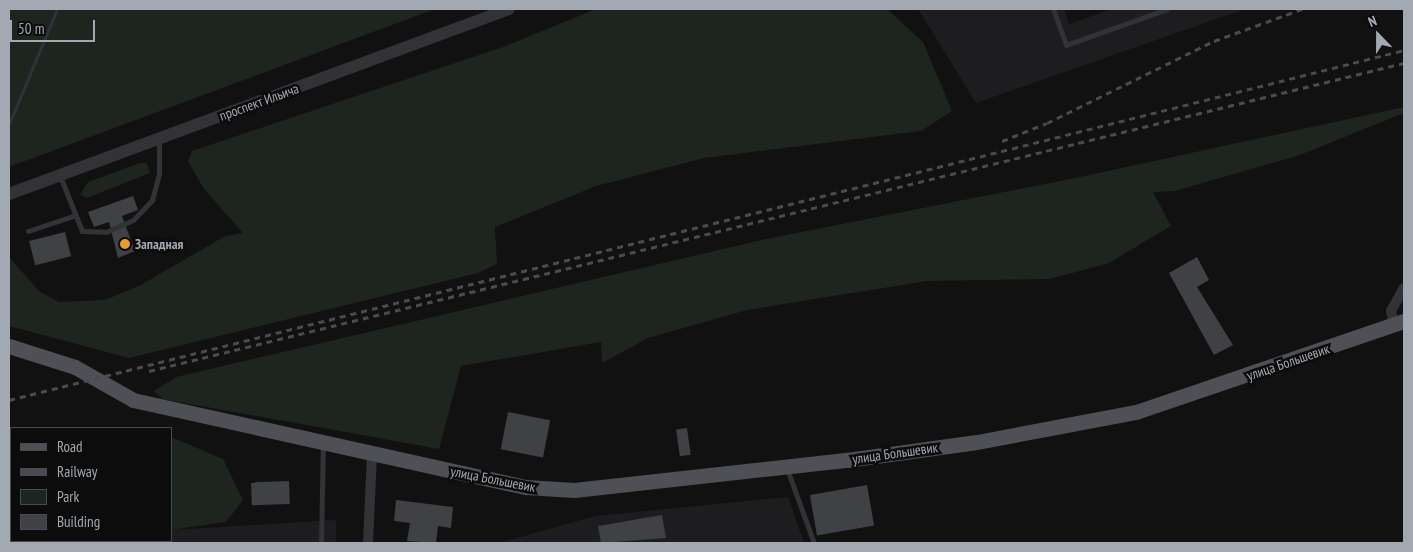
<!DOCTYPE html>
<meta charset="utf-8">
<style>
body{margin:0}
#map{position:relative;width:1413px;height:552px;overflow:hidden;background:#111112;font-family:"PT Sans Narrow",sans-serif}
div>[style]{position:absolute}
.built>*{inset:0;background:#1d1d1f}
.green>*{inset:0;background:#1d251e}
.stream>*{height:3px;margin:-1.5px;padding:0 1.5px;transform-origin:1.5px;border-radius:1.5px;background:#2b343a}
.building>*{inset:0;background:#404145;transform-origin:0 0}
.service>*{height:5px;margin:-2.5px;padding:0 2.5px;transform-origin:2.5px;border-radius:2.5px;background:#323337}
.minor>*{height:10px;margin:-5px;padding:0 5px;transform-origin:5px;border-radius:5px;background:#323337}
.tertiary>*{height:12px;margin:-6px;padding:0 6px;transform-origin:6px;border-radius:6px;background:#323337}
.primary>*{height:15px;margin:-7.5px;padding:0 7.5px;transform-origin:7.5px;border-radius:7.5px;background:#4e5056}
.rail>*{height:3px;margin-top:-1.5px;transform-origin:0;background:repeating-linear-gradient(90deg,#494b50 0 6px,transparent 0 11px)}
.dots>*{width:14px;height:14px;translate:-50% -50%;box-sizing:border-box;border:2px solid #0c0c0d;border-radius:50%}
span{translate:-50% -50%;white-space:nowrap;text-align:center;line-height:1.15;-webkit-text-stroke:5px #0c0c0d;paint-order:stroke}
.street-label{font-size:14px;color:#a2a9b2}
.poi-label{font-size:14px;color:#a2a9b2;font-weight:700}
.left{translate:0 -50%;text-align:left}
.frame{position:absolute;inset:0;border:10px solid #a2a9b2;pointer-events:none}
.legend{position:absolute;left:10px;top:427px;width:162px;height:115px;box-sizing:border-box;background:#0c0c0d;border:1px solid #484b4f;margin:0;padding:6px 9px;list-style:none;font-size:15px;color:#a2a9b2}
.legend li{display:flex;align-items:center;gap:10px;height:25px}
.legend b{width:25px;border:1px solid #484b4f}
.north{position:absolute;left:1353px;top:10px;width:50px;height:50px;-webkit-text-stroke:4px #0c0c0d;paint-order:stroke;rotate:338deg;font-size:14px;font-weight:700;line-height:20px;text-align:center;color:#a2a9b2}
.north::after{content:'';display:block;margin:auto;width:18px;height:22px;background:#a2a9b2;clip-path:polygon(50% 0,100% 100%,50% 72%,0 100%)}
.scale{position:absolute;left:10px;top:20px;width:85px;height:22px;box-sizing:border-box;border:2px solid #a2a9b2;border-top:0;padding-left:6px;font-size:15px;line-height:18px;white-space:nowrap;color:#a2a9b2;-webkit-text-stroke:4px #0c0c0d;paint-order:stroke}
</style>
<div id="map">
<div class="built">
<div style="clip-path:polygon(918px 9px,1064px 9px,1069px 24px,1112px 9px,1245px 9px,976px 103px)"></div>
<div style="clip-path:polygon(788px 497px,804px 543px,499px 543px,595px 516px)"></div>
<div style="clip-path:polygon(336px 520px,336px 543px,9px 543px,171px 541px,171px 530px)"></div>
</div>
<div class="green">
<div style="clip-path:polygon(9px 9px,435px 9px,9px 167px)"></div>
<div style="clip-path:polygon(596px 9px,887px 9px,923px 42px,952px 111px,921px 131px,704px 158px,596px 186px,495px 227px,497px 264px,478px 273px,129px 358px,9px 326px,9px 257px,40px 292px,59px 302px,105px 300px,141px 285px,225px 236px,243px 233px,204px 189px,188px 161px,192px 151px,503px 47px)"></div>
<div style="clip-path:polygon(1404px 107px,1404px 113px,1300px 155px,1175px 191px,1153px 192px,1171px 226px,1109px 263px,1050px 279px,927px 281px,747px 310px,648px 338px,602px 363px,601px 342px,461px 366px,439px 449px,162px 399px,154px 391px,176px 377px,766px 239px,1080px 177px)"></div>
<div style="clip-path:polygon(140px 163px,147px 163px,150px 173px,87px 198px,80px 195px,88px 182px)"></div>
<div style="clip-path:polygon(171px 437px,223px 459px,243px 500px,226px 522px,171px 530px)"></div>
<div style="clip-path:polygon(9px 439px,11px 541px,96px 541px,9px 543px)"></div>
</div>
<div class="stream">
<div style="left:9px;top:124px;width:125px;rotate:-67.3deg"></div>
</div>
<div class="building">
<div style="clip-path:polygon(133px 196px,138px 210px,122px 216px,135px 251px,118px 258px,109px 222px,94px 227px,88px 212px)"></div>
<div style="left:65px;top:232px;width:25px;height:37px;rotate:76deg"></div>
<div style="clip-path:polygon(1197px 257px,1209px 280px,1197px 287px,1233px 345px,1214px 355px,1169px 273px)"></div>
<div style="left:508px;top:412px;width:43px;height:38px;rotate:11deg"></div>
<div style="left:687px;top:428px;width:27px;height:11px;rotate:82deg"></div>
<div style="left:289px;top:481px;width:23px;height:38px;rotate:88deg"></div>
<div style="left:867px;top:485px;width:41px;height:58px;rotate:80deg"></div>
<div style="clip-path:polygon(396px 500px,453px 507px,451px 528px,438px 526px,436px 543px,407px 541px,410px 523px,394px 521px)"></div>
<div style="clip-path:polygon(662px 515px,666px 538px,601px 543px,598px 526px)"></div>
</div>
<div class="service">
<div style="left:1053px;top:9px;width:38px;rotate:70deg"></div>
<div style="left:1066px;top:45px;width:107px;rotate:-19.6deg"></div>
<div style="left:60px;top:176px;width:59px;rotate:68.2deg"></div>
<div style="left:82px;top:231px;width:24px;rotate:2deg"></div>
<div style="left:106px;top:232px;width:30px;rotate:-24deg"></div>
<div style="left:133px;top:220px;width:28px;rotate:-46deg"></div>
<div style="left:152px;top:200px;width:28px;rotate:-75deg"></div>
<div style="left:159px;top:173px;width:33px;rotate:-90deg"></div>
<div style="left:28px;top:231px;width:47px;rotate:-18.4deg"></div>
<div style="left:787px;top:469px;width:79px;rotate:70deg"></div>
<div style="left:321px;top:543px;width:100px;rotate:-88.9deg"></div>
</div>
<div class="minor">
<div style="left:1394px;top:325px;width:14px;rotate:-102deg"></div>
<div style="left:1391px;top:311px;width:26px;rotate:-61deg"></div>
<div style="left:368px;top:543px;width:89px;rotate:-87.4deg"></div>
</div>
<div class="tertiary">
<div style="left:9px;top:194px;width:533px;rotate:-20.3deg"></div>
</div>
<div class="primary">
<div style="left:9px;top:346px;width:69px;rotate:17.7deg"></div>
<div style="left:75px;top:367px;width:67px;rotate:29.6deg"></div>
<div style="left:133px;top:400px;width:403px;rotate:12.5deg"></div>
<div style="left:526px;top:487px;width:48px;rotate:3.6deg"></div>
<div style="left:574px;top:490px;width:275px;rotate:-6.3deg"></div>
<div style="left:847px;top:460px;width:131px;rotate:-7.9deg"></div>
<div style="left:977px;top:442px;width:162px;rotate:-10.7deg"></div>
<div style="left:1136px;top:412px;width:283px;rotate:-18.8deg"></div>
</div>
<div class="rail">
<div style="left:1002px;top:141px;width:48px;rotate:-21.8deg"></div>
<div style="left:1047px;top:123px;width:186px;rotate:-26.2deg"></div>
<div style="left:1214px;top:41px;width:94px;rotate:-20deg"></div>
<div style="left:149px;top:371px;width:1292px;rotate:-13.79deg"></div>
<div style="left:9px;top:400px;width:1438px;rotate:-14.08deg"></div>
</div>
<div class="dots">
<div style="left:125px;top:244px;background:#ea9c31"></div>
</div>
<div class="street-label">
<span style="left:259px;top:102px;rotate:-20deg">проспект Ильича</span>
<span style="left:1288px;top:362px;rotate:-19deg">улица Большевик</span>
<span style="left:895px;top:453px;rotate:-8deg">улица Большевик</span>
<span style="left:493px;top:479px;rotate:11deg">улица Большевик</span>
</div>
<div class="poi-label">
<span class="left" style="left:135px;top:244px">Западная</span>
</div>
<div class="frame"></div>
<ul class="legend">
<li><b style="height:6px;background:#4e5056"></b>Road</li>
<li><b style="height:6px;background:#494b50"></b>Railway</li>
<li><b style="height:14px;background:#1d251e"></b>Park</li>
<li><b style="height:14px;background:#404145"></b>Building</li>
</ul>
<div class="north">N</div>
<div class="scale">50 m</div>
</div>
